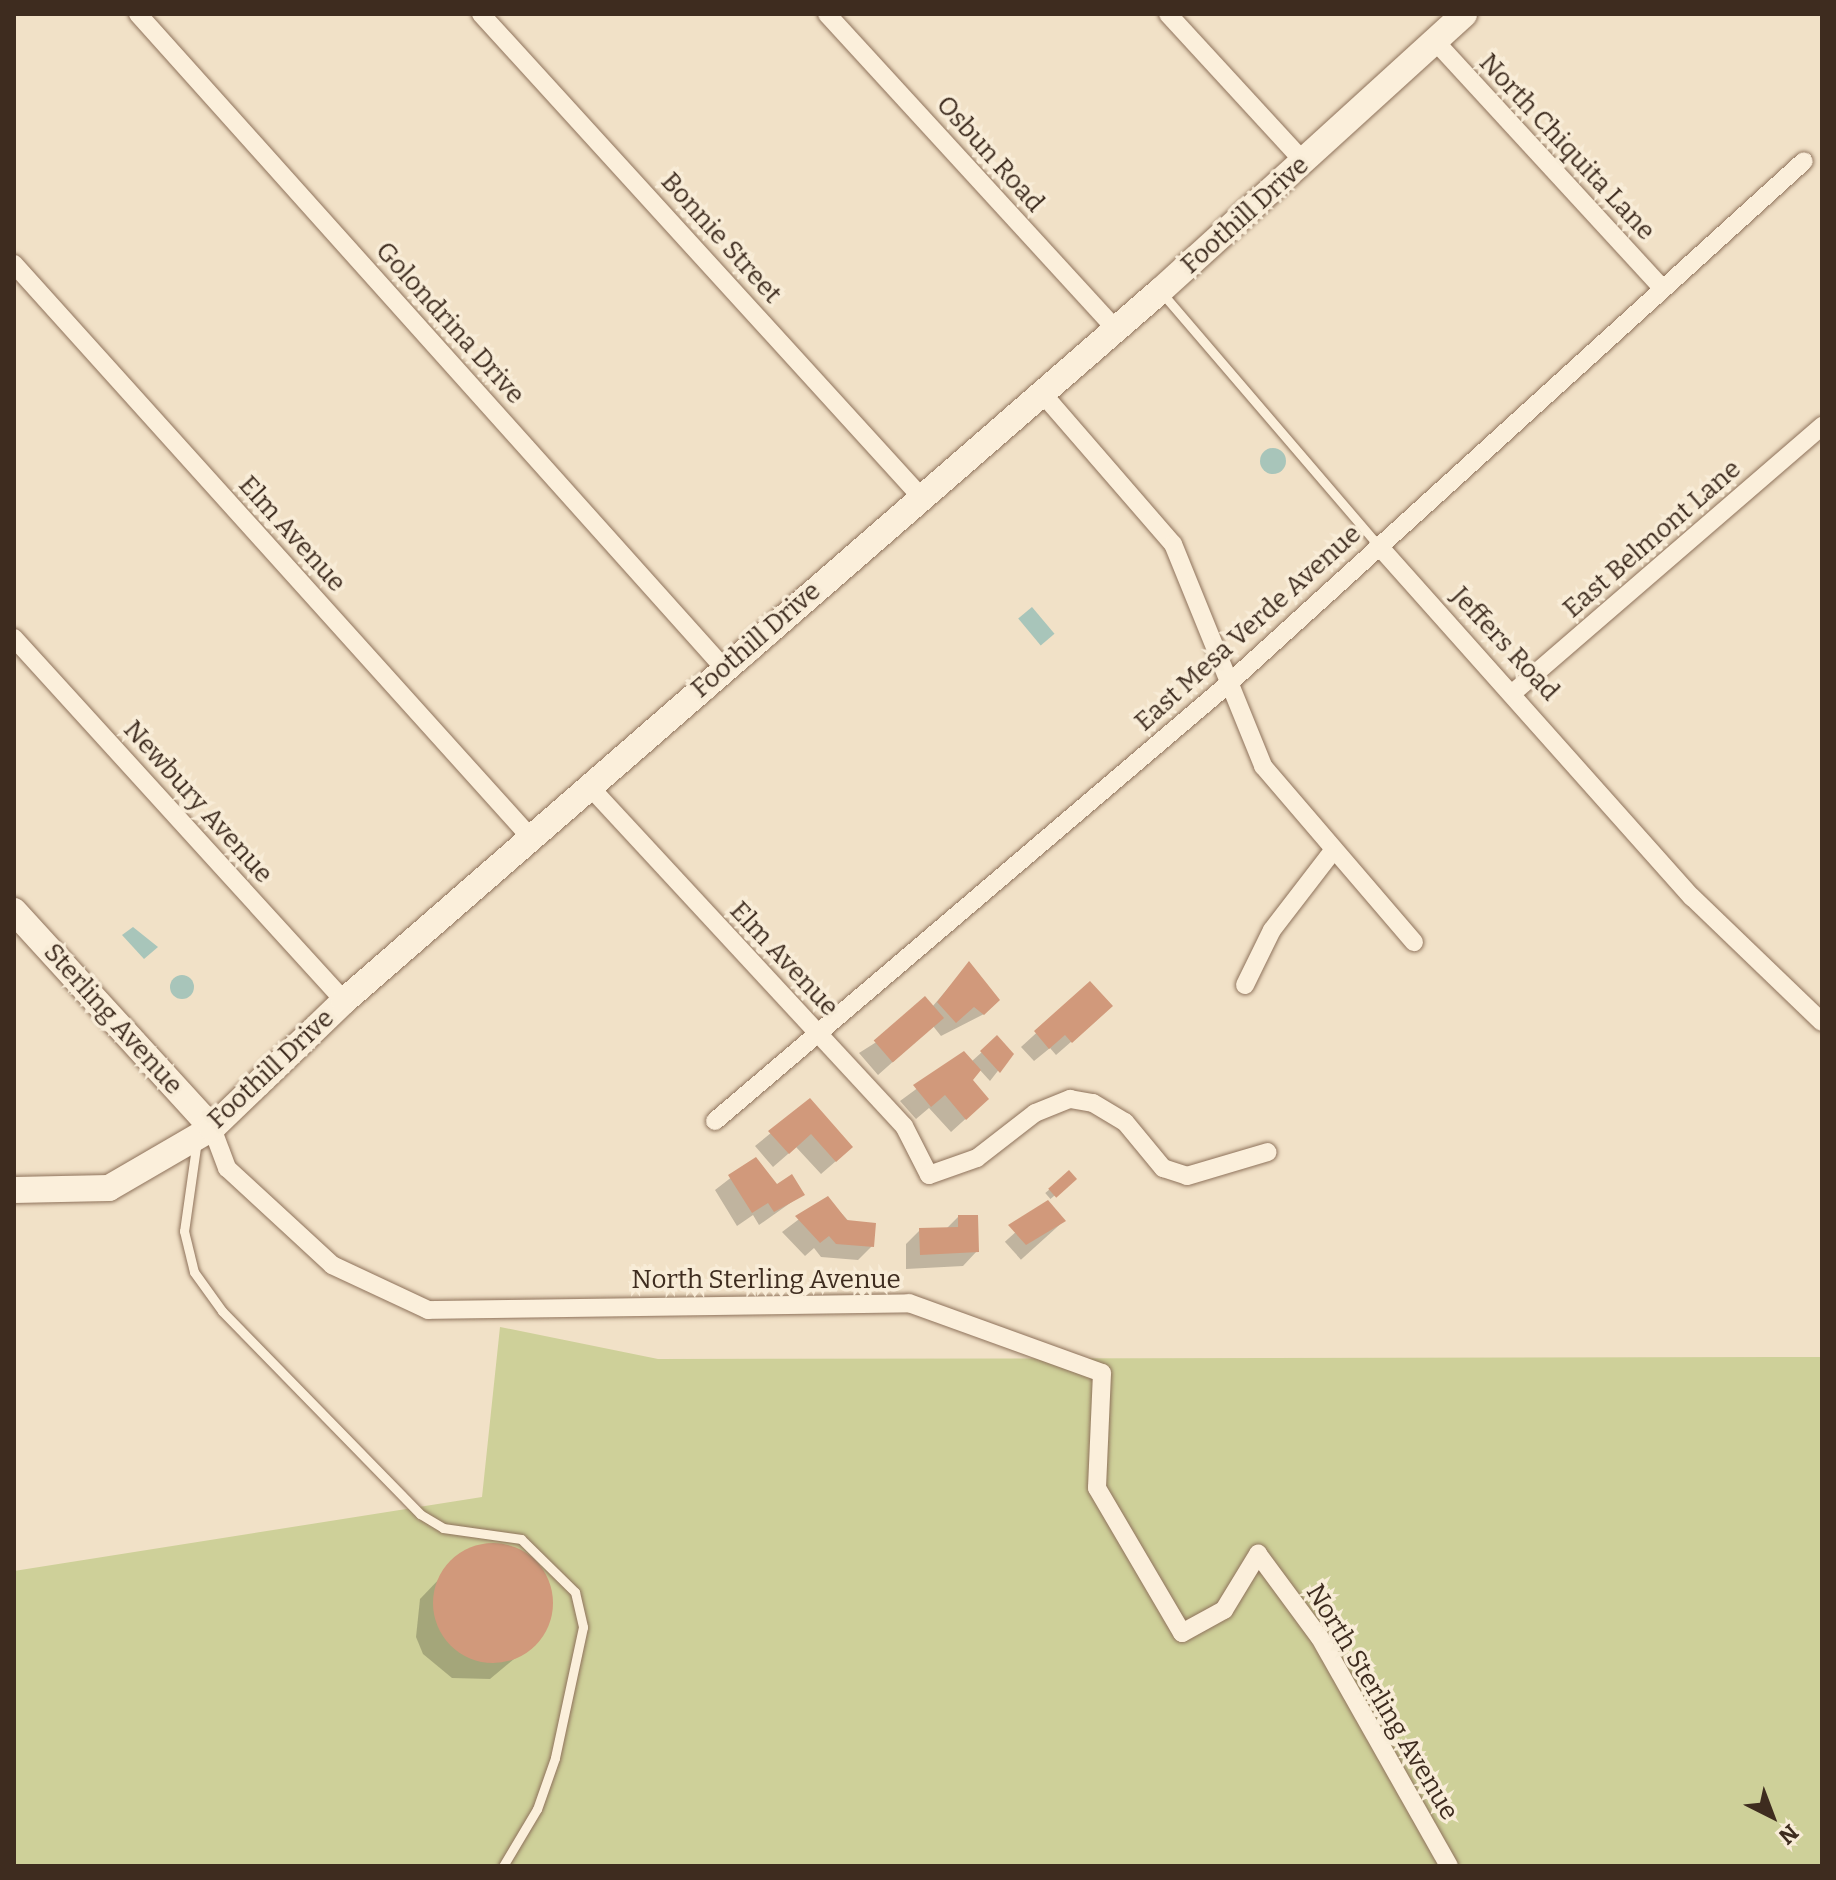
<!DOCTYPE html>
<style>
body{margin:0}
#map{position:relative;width:1836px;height:1880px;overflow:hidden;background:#f1e1c7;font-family:Bitter,serif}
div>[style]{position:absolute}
.green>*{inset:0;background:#ced099}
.water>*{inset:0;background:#a8c5ba;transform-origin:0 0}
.round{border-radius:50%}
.shadow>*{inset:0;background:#0003;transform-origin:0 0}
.building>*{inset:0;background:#d1997b;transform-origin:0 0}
.roads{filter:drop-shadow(0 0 2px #8e725b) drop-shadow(0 0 2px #8e725b)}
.lane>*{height:9px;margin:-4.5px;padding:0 4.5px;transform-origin:4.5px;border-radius:4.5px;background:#fbefdb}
.street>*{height:18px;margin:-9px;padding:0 9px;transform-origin:9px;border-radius:9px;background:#fbefdb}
.secondary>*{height:26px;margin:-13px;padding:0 13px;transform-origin:13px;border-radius:13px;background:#fbefdb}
span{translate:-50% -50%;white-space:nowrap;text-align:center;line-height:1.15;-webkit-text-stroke:7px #f8ecd7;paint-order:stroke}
.street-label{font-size:26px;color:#3e2c1f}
.frame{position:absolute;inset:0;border:16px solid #3e2c1f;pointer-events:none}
.north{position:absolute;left:1732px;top:1776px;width:80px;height:80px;-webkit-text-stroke:6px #f8ecd7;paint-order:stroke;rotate:138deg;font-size:22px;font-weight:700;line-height:32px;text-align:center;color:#3e2c1f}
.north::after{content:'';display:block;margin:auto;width:28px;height:36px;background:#3e2c1f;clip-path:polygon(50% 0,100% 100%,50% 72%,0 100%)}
</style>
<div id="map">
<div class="green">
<div style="clip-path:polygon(500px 1327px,658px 1359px,1822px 1357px,1822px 1866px,14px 1866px,14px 1571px,482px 1497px)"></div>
</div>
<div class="water">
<div class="round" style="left:1260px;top:448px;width:26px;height:26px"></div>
<div style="left:1032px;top:607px;width:35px;height:18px;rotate:50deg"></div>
<div style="clip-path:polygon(133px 927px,158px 947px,144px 959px,122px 935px)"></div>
<div class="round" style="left:170px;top:975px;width:24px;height:24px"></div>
</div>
<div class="shadow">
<div style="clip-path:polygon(969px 964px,984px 1014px,941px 1036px,933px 1026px,878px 1075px,859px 1053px,932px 1007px)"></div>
<div style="clip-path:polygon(1090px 984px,1096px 1020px,1056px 1055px,1050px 1048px,1034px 1061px,1021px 1047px)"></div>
<div style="clip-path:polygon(982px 1052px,1011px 1054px,990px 1081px,979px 1069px,970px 1080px,972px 1113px,951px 1132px,929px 1108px,916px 1119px,900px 1101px,964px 1054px,971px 1062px)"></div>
<div style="clip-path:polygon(810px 1101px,836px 1161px,821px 1174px,796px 1147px,773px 1167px,755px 1146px)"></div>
<div style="clip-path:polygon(755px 1159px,777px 1187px,803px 1194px,759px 1225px,753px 1215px,737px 1226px,715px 1190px)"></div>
<div style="left:1069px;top:1173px;width:8px;height:31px;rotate:50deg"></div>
<div style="clip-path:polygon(827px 1198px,872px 1246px,858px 1260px,821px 1257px,814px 1248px,805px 1256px,782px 1232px)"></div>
<div style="left:1048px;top:1203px;width:24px;height:58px;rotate:48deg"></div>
<div style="clip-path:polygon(958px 1217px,977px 1251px,963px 1266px,906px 1269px,906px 1244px,920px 1230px,946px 1229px)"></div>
<div style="clip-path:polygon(484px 1545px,518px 1550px,550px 1590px,538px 1639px,490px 1679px,452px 1678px,423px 1654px,416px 1637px,420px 1599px,466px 1551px)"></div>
</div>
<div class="building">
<div style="clip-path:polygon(969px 961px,1000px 1000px,984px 1015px,974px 1007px,956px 1023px,937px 1002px)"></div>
<div style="clip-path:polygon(1090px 981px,1113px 1006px,1072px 1043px,1065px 1035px,1049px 1049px,1034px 1031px)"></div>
<div style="left:925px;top:996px;width:29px;height:68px;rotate:49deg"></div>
<div style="clip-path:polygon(997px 1035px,1014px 1054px,1000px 1073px,980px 1051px)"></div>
<div style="clip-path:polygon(964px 1051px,981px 1070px,973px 1080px,989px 1099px,966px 1120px,945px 1095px,931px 1107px,913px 1085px)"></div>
<div style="clip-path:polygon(810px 1098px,853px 1147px,836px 1162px,811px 1134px,789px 1154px,768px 1131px)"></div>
<div style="clip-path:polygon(756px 1157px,777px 1184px,792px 1174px,805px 1195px,774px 1212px,768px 1203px,752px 1213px,728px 1175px)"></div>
<div style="left:1069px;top:1170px;width:12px;height:28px;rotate:48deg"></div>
<div style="clip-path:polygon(828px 1196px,847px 1220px,876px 1223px,874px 1247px,836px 1244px,829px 1236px,820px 1243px,795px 1216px)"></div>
<div style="clip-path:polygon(1048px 1200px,1066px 1221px,1026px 1245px,1008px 1225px)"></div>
<div style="clip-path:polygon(958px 1215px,978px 1215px,979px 1252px,920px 1255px,919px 1228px,958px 1227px)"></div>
<div class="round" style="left:433px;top:1543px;width:120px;height:120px"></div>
</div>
<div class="roads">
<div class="lane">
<div style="left:1162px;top:293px;width:332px;rotate:49.4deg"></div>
<div style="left:197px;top:1140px;width:92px;rotate:98.1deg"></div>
<div style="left:184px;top:1231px;width:42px;rotate:76.3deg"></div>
<div style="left:194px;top:1272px;width:48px;rotate:54.3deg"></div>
<div style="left:222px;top:1311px;width:284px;rotate:45.7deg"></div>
<div style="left:420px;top:1514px;width:27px;rotate:31deg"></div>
<div style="left:443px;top:1528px;width:79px;rotate:8deg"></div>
<div style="left:521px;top:1539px;width:76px;rotate:44.5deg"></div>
<div style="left:575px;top:1592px;width:36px;rotate:77deg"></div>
<div style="left:583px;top:1627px;width:134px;rotate:102.1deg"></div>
<div style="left:555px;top:1758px;width:54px;rotate:109.4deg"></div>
<div style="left:537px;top:1809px;width:66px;rotate:120.8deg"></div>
</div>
<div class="street">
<div style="left:138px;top:14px;width:877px;rotate:48.14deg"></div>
<div style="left:481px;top:14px;width:655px;rotate:47.66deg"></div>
<div style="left:827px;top:14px;width:426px;rotate:47.5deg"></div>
<div style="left:1168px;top:14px;width:201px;rotate:47.4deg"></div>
<div style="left:1435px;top:41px;width:334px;rotate:47.4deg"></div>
<div style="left:14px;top:264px;width:774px;rotate:47.99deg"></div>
<div style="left:1042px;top:393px;width:200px;rotate:49.1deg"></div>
<div style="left:1173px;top:544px;width:240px;rotate:67.9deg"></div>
<div style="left:1263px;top:766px;width:232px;rotate:49.4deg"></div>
<div style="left:1378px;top:545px;width:472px;rotate:48.3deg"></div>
<div style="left:1692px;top:897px;width:180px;rotate:43.9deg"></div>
<div style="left:14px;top:638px;width:491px;rotate:47.7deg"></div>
<div style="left:1515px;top:691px;width:406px;rotate:-40.8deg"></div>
<div style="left:590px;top:787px;width:462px;rotate:47.2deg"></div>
<div style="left:904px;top:1126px;width:55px;rotate:63deg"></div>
<div style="left:929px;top:1175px;width:51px;rotate:-19.5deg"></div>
<div style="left:977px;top:1158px;width:73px;rotate:-37.8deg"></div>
<div style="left:1035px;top:1113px;width:38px;rotate:-22deg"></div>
<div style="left:1070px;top:1099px;width:23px;rotate:10deg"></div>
<div style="left:1093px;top:1103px;width:37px;rotate:31deg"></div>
<div style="left:1125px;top:1122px;width:60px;rotate:50.4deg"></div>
<div style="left:1163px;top:1168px;width:25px;rotate:18deg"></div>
<div style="left:1187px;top:1176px;width:84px;rotate:-16.5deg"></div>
<div style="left:1245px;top:985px;width:61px;rotate:-63.9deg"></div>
<div style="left:1272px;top:930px;width:98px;rotate:-52.4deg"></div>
<div style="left:715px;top:1121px;width:672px;rotate:-40.42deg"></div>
<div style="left:1227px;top:685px;width:779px;rotate:-42.24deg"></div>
<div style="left:212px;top:1128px;width:43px;rotate:69.4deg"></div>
<div style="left:227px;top:1168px;width:143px;rotate:42.7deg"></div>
<div style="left:332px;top:1265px;width:106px;rotate:25.1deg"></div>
<div style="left:428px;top:1310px;width:481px;rotate:-0.8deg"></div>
<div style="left:909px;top:1303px;width:205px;rotate:19.9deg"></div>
<div style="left:1102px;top:1373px;width:115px;rotate:92.5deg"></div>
<div style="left:1097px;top:1488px;width:168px;rotate:59.6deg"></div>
<div style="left:1182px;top:1633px;width:48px;rotate:-28.7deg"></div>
<div style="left:1224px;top:1610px;width:66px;rotate:-58.7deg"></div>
<div style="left:1258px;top:1554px;width:104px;rotate:53.6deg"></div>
<div style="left:1320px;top:1638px;width:262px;rotate:60.5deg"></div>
</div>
<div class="secondary">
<div style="left:14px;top:911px;width:294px;rotate:47.6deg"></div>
<div style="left:14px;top:1190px;width:95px;rotate:-1.2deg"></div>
<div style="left:109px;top:1188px;width:119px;rotate:-30.2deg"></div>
<div style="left:212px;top:1128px;width:183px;rotate:-43.9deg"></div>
<div style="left:344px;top:1001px;width:1082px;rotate:-41.03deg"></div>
<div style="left:1160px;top:291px;width:411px;rotate:-42.3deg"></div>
</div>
</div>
<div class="street-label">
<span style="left:1567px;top:147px;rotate:47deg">North Chiquita Lane</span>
<span style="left:990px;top:154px;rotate:48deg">Osbun Road</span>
<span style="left:1245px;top:215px;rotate:-42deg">Foothill Drive</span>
<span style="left:721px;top:238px;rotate:48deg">Bonnie Street</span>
<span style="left:450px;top:323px;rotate:48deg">Golondrina Drive</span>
<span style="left:292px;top:534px;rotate:48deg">Elm Avenue</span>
<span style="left:1652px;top:539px;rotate:-41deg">East Belmont Lane</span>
<span style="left:1248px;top:628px;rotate:-42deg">East Mesa Verde Avenue</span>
<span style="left:756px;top:640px;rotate:-41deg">Foothill Drive</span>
<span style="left:1505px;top:644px;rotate:47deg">Jeffers Road</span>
<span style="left:198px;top:802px;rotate:48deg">Newbury Avenue</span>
<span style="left:784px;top:959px;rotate:47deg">Elm Avenue</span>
<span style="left:113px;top:1019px;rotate:48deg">Sterling Avenue</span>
<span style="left:271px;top:1069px;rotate:-43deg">Foothill Drive</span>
<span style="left:766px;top:1280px">North Sterling Avenue</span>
<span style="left:1382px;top:1702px;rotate:59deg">North Sterling Avenue</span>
</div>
<div class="frame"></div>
<div class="north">N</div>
</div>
